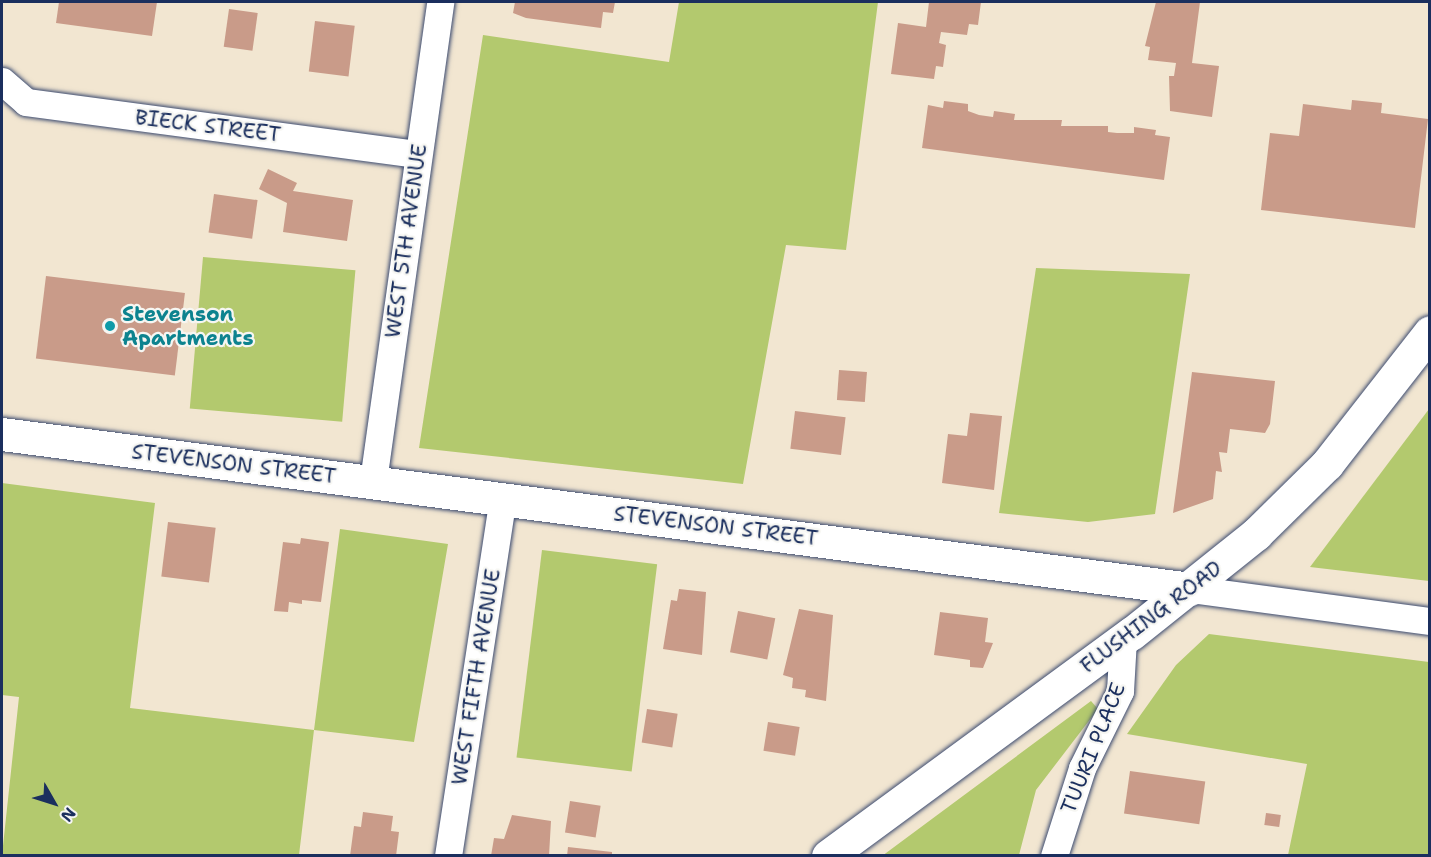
<!DOCTYPE html>
<style>
body{margin:0}
#map{position:relative;width:1431px;height:857px;overflow:hidden;background:#f2e6d1;font-family:"Shantell Sans",sans-serif}
div>[style]{position:absolute}
.green>*{inset:0;background:#b3c96e;transform-origin:0 0}
.building>*{inset:0;background:#c99b89;transform-origin:0 0}
.roads{filter:drop-shadow(0 0 2px #3b4a6f) drop-shadow(0 0 2px #3b4a6f)}
.minor>*{height:27px;margin:-13.5px;padding:0 13.5px;transform-origin:13.5px;border-radius:13.5px;background:#fff}
.tertiary>*{height:33px;margin:-16.5px;padding:0 16.5px;transform-origin:16.5px;border-radius:16.5px;background:#fff}
.secondary>*{height:33px;margin:-16.5px;padding:0 16.5px;transform-origin:16.5px;border-radius:16.5px;background:#fff}
.dots>*{width:16px;height:16px;translate:-50% -50%;box-sizing:border-box;border:3px solid #f6f6f2;border-radius:50%}
span{translate:-50% -50%;white-space:nowrap;text-align:center;line-height:1.15;-webkit-text-stroke:4.5px #f6f6f2;paint-order:stroke}
.street-label{font-size:21px;color:#1b2f5e}
.culture-label{font-size:21px;color:#0d838f;font-weight:700}
.left{translate:0 -50%;text-align:left}
.frame{position:absolute;inset:0;border:3px solid #1b2f5e;pointer-events:none}
.north{position:absolute;left:24px;top:773px;width:60px;height:60px;-webkit-text-stroke:4px #f6f6f2;paint-order:stroke;rotate:129deg;font-size:16px;font-weight:700;line-height:24px;text-align:center;color:#1b2f5e}
.north::after{content:'';display:block;margin:auto;width:21px;height:27px;background:#1b2f5e;clip-path:polygon(50% 0,100% 100%,50% 72%,0 100%)}
</style>
<div id="map">
<div class="green">
<div style="clip-path:polygon(679px 2px,878px 2px,846px 250px,786px 245px,743px 484px,419px 448px,483px 35px,669px 62px)"></div>
<div style="left:203px;top:257px;width:153px;height:152px;rotate:5deg"></div>
<div style="clip-path:polygon(1036px 268px,1190px 274px,1155px 514px,1088px 522px,999px 513px)"></div>
<div style="clip-path:polygon(1429px 409px,1429px 581px,1310px 567px)"></div>
<div style="clip-path:polygon(2px 483px,155px 503px,130px 708px,314px 730px,340px 529px,448px 544px,414px 742px,314px 730px,299px 855px,2px 855px,19px 697px,2px 695px)"></div>
<div style="left:542px;top:550px;width:116px;height:209px;rotate:7deg"></div>
<div style="clip-path:polygon(1209px 634px,1429px 662px,1429px 855px,1288px 855px,1307px 764px,1127px 734px,1176px 665px)"></div>
<div style="clip-path:polygon(1091px 701px,1098px 709px,1036px 790px,1019px 855px,882px 856px)"></div>
</div>
<div class="building">
<div style="clip-path:polygon(59px 2px,157px 2px,152px 36px,56px 23px)"></div>
<div style="clip-path:polygon(515px 2px,615px 2px,613px 13px,603px 12px,601px 28px,526px 18px,513px 13px)"></div>
<div style="clip-path:polygon(929px 2px,981px 2px,978px 25px,969px 24px,967px 35px,941px 32px,939px 43px,946px 45px,943px 67px,936px 66px,934px 79px,891px 74px,898px 23px,926px 27px)"></div>
<div style="clip-path:polygon(1156px 2px,1200px 2px,1192px 63px,1219px 66px,1212px 117px,1170px 111px,1169px 76px,1174px 76px,1176px 63px,1148px 60px,1150px 47px,1145px 46px)"></div>
<div style="left:229px;top:9px;width:29px;height:38px;rotate:8deg"></div>
<div style="left:315px;top:21px;width:40px;height:51px;rotate:7deg"></div>
<div style="clip-path:polygon(1352px 100px,1382px 103px,1381px 113px,1428px 119px,1415px 228px,1261px 210px,1270px 133px,1299px 136px,1303px 104px,1351px 110px)"></div>
<div style="clip-path:polygon(944px 101px,968px 104px,968px 111px,979px 115px,993px 117px,994px 111px,1015px 114px,1014px 120px,1062px 120px,1061px 126px,1108px 126px,1108px 132px,1117px 133px,1134px 133px,1134px 127px,1156px 130px,1155px 135px,1170px 137px,1164px 180px,922px 148px,928px 105px,943px 108px)"></div>
<div style="clip-path:polygon(268px 169px,297px 183px,293px 191px,353px 200px,347px 241px,283px 232px,287px 203px,259px 189px)"></div>
<div style="left:214px;top:194px;width:44px;height:39px;rotate:8deg"></div>
<div style="left:46px;top:276px;width:140px;height:83px;rotate:7deg"></div>
<div style="left:839px;top:370px;width:28px;height:30px;rotate:4deg"></div>
<div style="clip-path:polygon(1192px 372px,1275px 381px,1270px 424px,1265px 433px,1230px 429px,1227px 453px,1219px 452px,1222px 472px,1216px 471px,1213px 499px,1173px 513px)"></div>
<div style="left:795px;top:411px;width:51px;height:38px;rotate:7deg"></div>
<div style="clip-path:polygon(970px 413px,1002px 416px,994px 490px,942px 483px,948px 434px,967px 436px)"></div>
<div style="left:168px;top:522px;width:48px;height:55px;rotate:7deg"></div>
<div style="clip-path:polygon(301px 538px,329px 542px,321px 602px,302px 600px,302px 604px,289px 602px,288px 612px,274px 611px,283px 542px,300px 544px)"></div>
<div style="clip-path:polygon(679px 589px,706px 592px,702px 655px,663px 649px,671px 600px,677px 601px)"></div>
<div style="clip-path:polygon(799px 609px,833px 615px,826px 701px,805px 697px,806px 690px,792px 688px,793px 678px,783px 675px)"></div>
<div style="left:738px;top:611px;width:38px;height:42px;rotate:11deg"></div>
<div style="clip-path:polygon(940px 612px,988px 618px,985px 642px,993px 643px,983px 668px,970px 667px,970px 660px,934px 655px)"></div>
<div style="left:647px;top:709px;width:31px;height:34px;rotate:9deg"></div>
<div style="left:768px;top:722px;width:32px;height:29px;rotate:9deg"></div>
<div style="left:1130px;top:771px;width:76px;height:43px;rotate:8deg"></div>
<div style="left:570px;top:801px;width:31px;height:32px;rotate:9deg"></div>
<div style="clip-path:polygon(363px 812px,393px 816px,391px 831px,399px 832px,396px 856px,350px 856px,354px 826px,361px 827px)"></div>
<div style="left:1266px;top:813px;width:15px;height:12px;rotate:8deg"></div>
<div style="clip-path:polygon(512px 815px,551px 821px,549px 856px,491px 856px,494px 838px,504px 839px)"></div>
<div style="clip-path:polygon(568px 847px,612px 852px,612px 856px,567px 856px)"></div>
</div>
<div class="roads">
<div class="minor">
<div style="left:2px;top:81px;width:32px;rotate:41deg"></div>
<div style="left:26px;top:102px;width:395px;rotate:7.6deg"></div>
<div style="left:373px;top:481px;width:484px;rotate:-82deg"></div>
<div style="left:1190px;top:589px;width:242px;rotate:7.6deg"></div>
<div style="left:448px;top:856px;width:362px;rotate:-81.3deg"></div>
<div style="left:1054px;top:856px;width:92px;rotate:-72.3deg"></div>
<div style="left:1082px;top:768px;width:86px;rotate:-63.7deg"></div>
<div style="left:1120px;top:691px;width:52px;rotate:-86.7deg"></div>
</div>
<div class="tertiary">
<div style="left:2px;top:434px;width:1198px;rotate:7.43deg"></div>
</div>
<div class="secondary">
<div style="left:828px;top:856px;width:377px;rotate:-36.3deg"></div>
<div style="left:1132px;top:633px;width:159px;rotate:-38.6deg"></div>
<div style="left:1256px;top:534px;width:100px;rotate:-44.6deg"></div>
<div style="left:1327px;top:464px;width:167px;rotate:-52deg"></div>
</div>
</div>
<div class="dots">
<div style="left:110px;top:326px;background:#0f9aa8"></div>
</div>
<div class="street-label">
<span style="left:208px;top:126px;rotate:7deg">BIECK STREET</span>
<span style="left:406px;top:241px;rotate:-82deg">WEST 5TH AVENUE</span>
<span style="left:234px;top:464px;rotate:7deg">STEVENSON STREET</span>
<span style="left:716px;top:526px;rotate:7deg">STEVENSON STREET</span>
<span style="left:1151px;top:617px;rotate:-37deg">FLUSHING ROAD</span>
<span style="left:476px;top:677px;rotate:-81deg">WEST FIFTH AVENUE</span>
<span style="left:1093px;top:748px;rotate:-68deg">TUURI PLACE</span>
</div>
<div class="culture-label">
<span class="left" style="left:122px;top:326px">Stevenson<br>Apartments</span>
</div>
<div class="frame"></div>
<div class="north">N</div>
</div>
